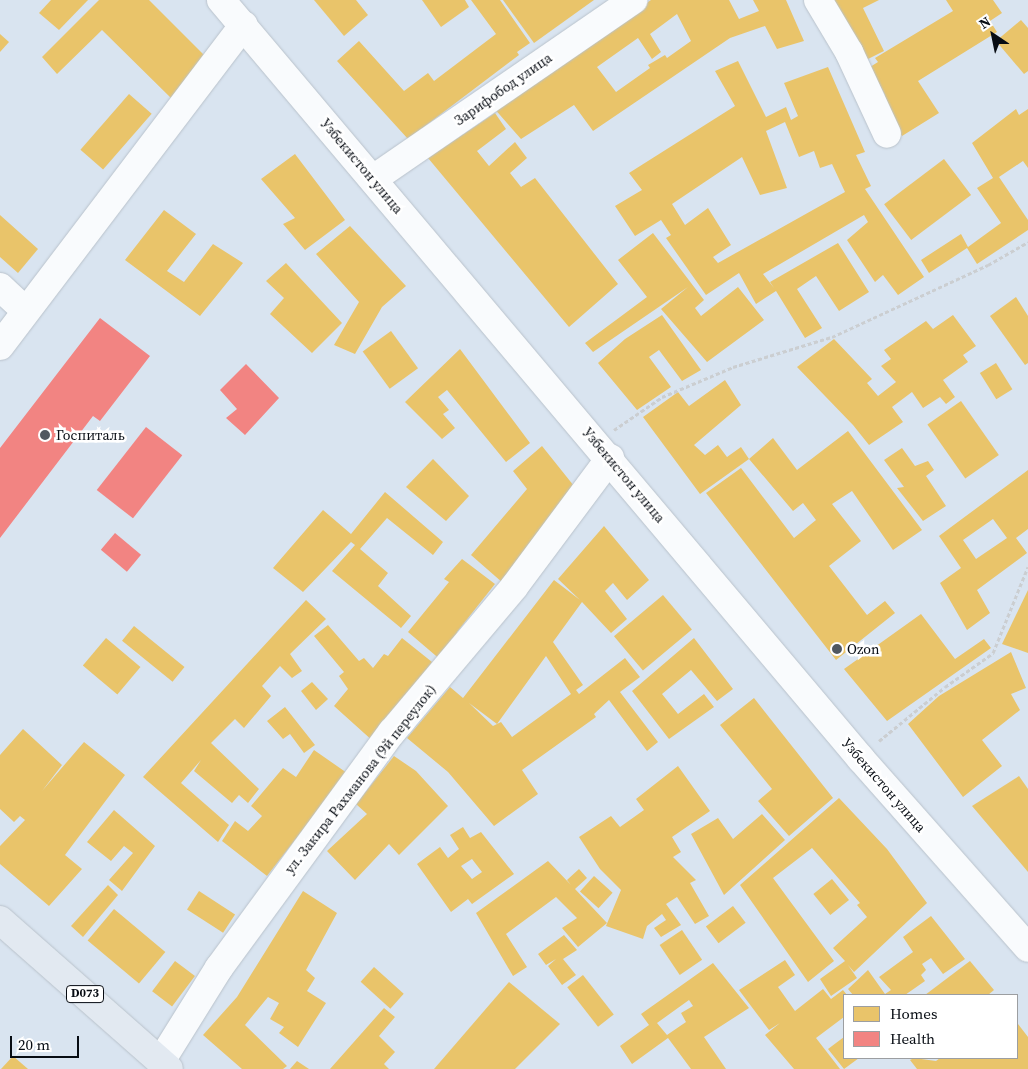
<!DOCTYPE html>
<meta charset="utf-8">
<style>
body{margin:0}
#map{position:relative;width:1028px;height:1069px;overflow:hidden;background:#d9e4f0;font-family:"Source Serif 4",serif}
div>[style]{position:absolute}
.homes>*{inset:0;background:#e9c46a;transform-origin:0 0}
.health>*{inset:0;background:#f28482;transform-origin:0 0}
.path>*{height:3px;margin-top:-1.5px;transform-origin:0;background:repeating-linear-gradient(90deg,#cbced1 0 4px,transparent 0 6.5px)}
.roads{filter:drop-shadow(0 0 1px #b9c2cb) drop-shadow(0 0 1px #b9c2cb)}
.minor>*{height:28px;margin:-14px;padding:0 14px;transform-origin:14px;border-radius:14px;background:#f9fbfd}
.tertiary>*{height:28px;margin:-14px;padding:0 14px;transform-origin:14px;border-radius:14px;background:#f9fbfd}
.secondary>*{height:28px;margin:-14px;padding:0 14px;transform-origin:14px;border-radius:14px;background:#f9fbfd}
.primary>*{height:28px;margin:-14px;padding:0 14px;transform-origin:14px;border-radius:14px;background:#e2e9f1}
.dots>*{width:14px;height:14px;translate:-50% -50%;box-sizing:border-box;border:2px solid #fff;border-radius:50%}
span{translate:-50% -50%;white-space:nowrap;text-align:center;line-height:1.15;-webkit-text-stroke:5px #fff;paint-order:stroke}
.shield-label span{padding:1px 4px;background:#fff;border:1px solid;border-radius:4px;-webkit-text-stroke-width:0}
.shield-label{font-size:12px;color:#070c13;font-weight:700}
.street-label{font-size:14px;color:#070c13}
.poi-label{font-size:14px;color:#070c13}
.left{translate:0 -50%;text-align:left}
.legend{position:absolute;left:843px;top:994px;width:175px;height:65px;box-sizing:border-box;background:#fff;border:1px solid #9c9ea1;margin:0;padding:6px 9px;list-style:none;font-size:15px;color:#070c13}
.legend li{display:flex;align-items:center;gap:10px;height:25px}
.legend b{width:25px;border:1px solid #9c9ea1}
.north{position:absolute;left:968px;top:10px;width:50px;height:50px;-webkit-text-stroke:4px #fff;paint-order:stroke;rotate:326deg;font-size:14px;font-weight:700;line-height:20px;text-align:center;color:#070c13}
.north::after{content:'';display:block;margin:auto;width:18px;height:22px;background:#070c13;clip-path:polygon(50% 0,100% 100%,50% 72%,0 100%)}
.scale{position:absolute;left:10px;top:1036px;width:69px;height:22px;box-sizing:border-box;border:2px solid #070c13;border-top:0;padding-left:6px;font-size:15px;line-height:18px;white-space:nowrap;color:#070c13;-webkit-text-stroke:4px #fff;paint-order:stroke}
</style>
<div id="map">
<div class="homes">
<div style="clip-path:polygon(51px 0,88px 0,59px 30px,39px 13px)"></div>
<div style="clip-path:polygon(99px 0,149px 0,210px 61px,173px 100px,102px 30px,57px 74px,42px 57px)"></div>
<div style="clip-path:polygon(314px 0,356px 0,368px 15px,344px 36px)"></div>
<div style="clip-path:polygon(422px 0,465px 0,469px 7px,441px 27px)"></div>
<div style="clip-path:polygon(471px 0,500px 0,530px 43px,517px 52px,519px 55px,408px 139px,337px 61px,359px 41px,404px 91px,428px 73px,434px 81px,496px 34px)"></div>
<div style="clip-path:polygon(503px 0,594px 0,534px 43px)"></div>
<div style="clip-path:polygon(evenodd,651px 0,729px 0,739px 19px,759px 11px,753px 0,786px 0,804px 41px,777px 49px,765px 26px,730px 38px,593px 131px,574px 105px,521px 139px,493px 107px,651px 0,677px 14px,691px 41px,667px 58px,665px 55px,648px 65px,650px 68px,616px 92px,597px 67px,638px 38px,652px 59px,661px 52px,650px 34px,677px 14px)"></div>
<div style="clip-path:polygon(829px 0,879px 0,863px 8px,884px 51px,866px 60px)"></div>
<div style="clip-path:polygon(946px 0,993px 0,1002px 13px,990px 21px,997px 32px,918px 81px,939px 113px,902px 136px,880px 100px,885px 95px,870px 67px,878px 62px,875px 58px,953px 11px)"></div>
<div style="clip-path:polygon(1021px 20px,1028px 28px,1028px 71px,1024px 74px,996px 41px)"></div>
<div style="clip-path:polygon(0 34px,9px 42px,0 52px)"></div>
<div style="clip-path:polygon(evenodd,738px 61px,766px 117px,786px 107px,791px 120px,798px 116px,784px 83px,828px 67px,865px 152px,856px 155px,871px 186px,865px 189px,924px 277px,898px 295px,883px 275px,875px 282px,847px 240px,868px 222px,864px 215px,763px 274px,774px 288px,770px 282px,838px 243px,869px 292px,839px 311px,816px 276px,797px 289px,822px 328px,805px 338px,776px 291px,756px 304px,739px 273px,706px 295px,666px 238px,671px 235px,661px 220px,635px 236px,615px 206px,642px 190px,629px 173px,735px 106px,715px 71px,738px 61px,785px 122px,799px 157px,814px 151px,820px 168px,832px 164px,845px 192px,718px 263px,713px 257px,731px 245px,708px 208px,685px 225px,672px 204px,742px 157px,760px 195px,787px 188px,766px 131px,785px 122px)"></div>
<div style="left:129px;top:94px;width:30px;height:74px;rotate:41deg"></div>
<div style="clip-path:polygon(1016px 109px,1019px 115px,1028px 109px,1028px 168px,1023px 161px,999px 177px,1028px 220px,1028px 230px,977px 264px,967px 248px,929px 273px,921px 260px,961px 234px,968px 247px,1001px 223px,977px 188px,993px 178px,972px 143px)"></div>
<div style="clip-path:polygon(495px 113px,506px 129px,477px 151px,489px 166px,515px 142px,527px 158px,510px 173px,521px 187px,535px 178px,618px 284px,569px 327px,428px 158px)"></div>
<div style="clip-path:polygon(295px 154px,345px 220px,305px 250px,283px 224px,295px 218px,261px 179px)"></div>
<div style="left:944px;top:159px;width:45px;height:75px;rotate:53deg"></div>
<div style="clip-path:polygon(164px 210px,196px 234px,167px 271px,184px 282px,213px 244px,243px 263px,200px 316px,125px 260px)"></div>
<div style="clip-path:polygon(0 215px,38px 249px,18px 273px,0 257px)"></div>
<div style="clip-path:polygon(350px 226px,406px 286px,382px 307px,355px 354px,334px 345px,359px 302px,316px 254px)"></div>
<div style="clip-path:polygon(653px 233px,704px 300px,695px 308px,701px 316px,738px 287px,764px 320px,707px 362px,661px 309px,688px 287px,593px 352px,585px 343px,647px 297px,618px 260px)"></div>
<div style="clip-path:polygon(286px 263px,342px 323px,312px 353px,270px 314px,284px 298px,266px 281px)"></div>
<div style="clip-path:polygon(1016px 297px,1028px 316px,1028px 363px,1025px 365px,990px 316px)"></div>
<div style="clip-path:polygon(662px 315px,701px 370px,682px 381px,659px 350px,649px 357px,671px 387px,637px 410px,598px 363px,625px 339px)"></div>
<div style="clip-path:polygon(953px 315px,976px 346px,963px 355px,968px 362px,943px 380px,955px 397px,946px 404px,940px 397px,923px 408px,912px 392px,892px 407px,903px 422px,869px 445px,853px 425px,797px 367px,834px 339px,872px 379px,867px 383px,878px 396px,896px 382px,881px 366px,891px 359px,884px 350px,926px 321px,933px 329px)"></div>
<div style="left:391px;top:331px;width:46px;height:35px;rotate:54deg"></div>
<div style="clip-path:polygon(460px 349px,530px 443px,506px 462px,447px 390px,438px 397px,449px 410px,443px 414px,455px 428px,442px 439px,405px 402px)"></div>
<div style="left:996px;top:363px;width:31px;height:19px;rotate:58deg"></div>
<div style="clip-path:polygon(725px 380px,741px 405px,694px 445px,705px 455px,718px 445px,727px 457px,741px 447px,749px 459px,773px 438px,797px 470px,848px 431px,922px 530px,893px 550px,852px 491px,832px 504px,861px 541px,829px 566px,867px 615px,885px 601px,895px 613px,836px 660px,706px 493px,741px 468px,794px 538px,816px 520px,803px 503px,793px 511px,749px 459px,700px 494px,643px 417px,678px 392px,689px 406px)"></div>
<div style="left:961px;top:401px;width:66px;height:41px;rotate:55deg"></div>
<div style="clip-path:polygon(542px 446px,578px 491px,503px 583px,471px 555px,527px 489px,513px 471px)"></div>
<div style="clip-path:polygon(902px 448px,915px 466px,928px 461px,934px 470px,926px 476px,946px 506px,923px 521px,897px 488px,904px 487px,884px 460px)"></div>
<div style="clip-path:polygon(433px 459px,469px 496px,446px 521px,406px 487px)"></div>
<div style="clip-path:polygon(evenodd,1028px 470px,1028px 529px,1016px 538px,1027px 553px,977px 590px,990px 613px,967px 630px,940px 583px,961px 568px,939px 536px,1028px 470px,993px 519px,1007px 538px,976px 559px,963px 540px,993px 519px)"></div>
<div style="clip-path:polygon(385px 492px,443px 542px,433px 555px,387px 518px,360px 549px,388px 573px,378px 586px,411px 616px,401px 628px,332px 571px,355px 545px,351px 542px,303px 592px,273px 568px,323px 510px,351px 534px)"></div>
<div style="clip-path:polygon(evenodd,604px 526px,649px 580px,627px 600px,613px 583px,605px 591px,627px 619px,611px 633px,582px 602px,553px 642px,583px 685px,576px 690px,579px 694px,625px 658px,640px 677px,620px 692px,658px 742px,647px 751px,609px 700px,594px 714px,596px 717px,522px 770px,538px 794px,494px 826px,448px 772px,407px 738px,450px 687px,463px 698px,554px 580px,580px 600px,558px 579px,604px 526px,546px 656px,571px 694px,512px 737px,501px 722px,493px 726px,469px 703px,497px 724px,546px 656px)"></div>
<div style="clip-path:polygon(462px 559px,495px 584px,457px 632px,462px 637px,442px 661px,408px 632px,449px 582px,444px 579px)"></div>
<div style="clip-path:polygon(1028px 590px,1028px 653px,1002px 644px)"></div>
<div style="left:663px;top:595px;width:45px;height:64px;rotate:50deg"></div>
<div style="clip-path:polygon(306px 600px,326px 619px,290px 654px,302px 671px,292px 678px,280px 666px,262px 686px,271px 696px,244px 728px,235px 719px,211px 743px,259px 789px,248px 803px,239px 795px,232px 803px,194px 771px,201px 760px,181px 783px,229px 825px,218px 842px,143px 777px)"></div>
<div style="clip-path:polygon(921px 614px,955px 659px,984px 639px,991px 648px,887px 721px,844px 669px)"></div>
<div style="clip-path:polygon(328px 625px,359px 661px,364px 658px,373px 668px,384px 654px,388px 656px,402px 638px,432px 662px,374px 742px,334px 706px,348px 689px,339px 676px,344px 672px,314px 636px)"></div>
<div style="left:134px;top:626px;width:65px;height:19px;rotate:39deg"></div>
<div style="left:106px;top:638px;width:45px;height:36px;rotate:40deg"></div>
<div style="clip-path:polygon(694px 638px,733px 689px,717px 701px,691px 670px,662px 694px,678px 714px,704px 694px,714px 707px,669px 739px,632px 691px)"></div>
<div style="clip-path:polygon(1011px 652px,1026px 688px,1011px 694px,1020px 710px,982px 740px,1002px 766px,963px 797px,908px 724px,939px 696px)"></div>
<div style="clip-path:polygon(312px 682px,328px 699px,316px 710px,301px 691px)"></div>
<div style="clip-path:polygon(754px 698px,833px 798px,789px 836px,758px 801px,772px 789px,720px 725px)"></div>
<div style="clip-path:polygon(285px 707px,315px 745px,304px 753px,290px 734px,283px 739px,267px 721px)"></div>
<div style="clip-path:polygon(23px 729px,62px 765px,42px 791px,84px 742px,125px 775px,65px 855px,82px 869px,49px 906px,0 864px,0 846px,25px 820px,20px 816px,14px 822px,0 809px,0 755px)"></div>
<div style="clip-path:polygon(314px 750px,347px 773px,267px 876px,222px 841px,235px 821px,248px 831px,262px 816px,251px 806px,283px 768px,296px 777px)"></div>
<div style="clip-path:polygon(394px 756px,416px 771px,448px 806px,399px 855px,389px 844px,355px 880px,327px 851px,367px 814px,356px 804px)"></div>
<div style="clip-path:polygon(678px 766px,710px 811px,672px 837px,681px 852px,673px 857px,696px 880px,690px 883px,709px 916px,695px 924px,677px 897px,666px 904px,681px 925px,661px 937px,654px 928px,666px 920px,662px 914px,647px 926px,643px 939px,606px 926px,621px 890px,600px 869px,579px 837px,611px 816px,620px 827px,644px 810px,636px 799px)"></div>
<div style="clip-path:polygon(1019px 776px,1028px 789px,1028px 872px,972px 806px)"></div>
<div style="clip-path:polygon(839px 798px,887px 849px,927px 903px,854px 972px,848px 965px,857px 978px,831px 996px,820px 979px,845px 961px,833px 948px,867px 917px,857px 905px,860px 903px,812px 848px,773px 878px,834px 961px,808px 982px,740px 885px)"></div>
<div style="clip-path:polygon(114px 810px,155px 846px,122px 891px,109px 880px,133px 853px,124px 846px,111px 861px,87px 842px)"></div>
<div style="clip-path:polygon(762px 814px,785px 840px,724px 895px,691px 834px,718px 818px,733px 839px)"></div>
<div style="clip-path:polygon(evenodd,463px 827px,470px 838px,481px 832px,514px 874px,472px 904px,468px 899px,451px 912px,417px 864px,440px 847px,448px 858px,459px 849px,450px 835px,463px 827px,472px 859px,482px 872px,472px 879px,461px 866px,472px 859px)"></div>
<div style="clip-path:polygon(548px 861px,571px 885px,567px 880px,579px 869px,587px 878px,575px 889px,607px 923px,578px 947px,562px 928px,577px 918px,556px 897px,506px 934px,527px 967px,513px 976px,476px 913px)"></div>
<div style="left:594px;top:876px;width:25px;height:21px;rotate:42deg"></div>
<div style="left:832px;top:879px;width:27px;height:24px;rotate:51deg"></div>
<div style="clip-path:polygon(108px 885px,118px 895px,83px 937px,71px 926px)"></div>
<div style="left:199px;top:891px;width:43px;height:22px;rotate:33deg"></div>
<div style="clip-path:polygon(303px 891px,337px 913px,306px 970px,315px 978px,307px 991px,326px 1003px,298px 1047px,279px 1033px,284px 1027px,270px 1019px,279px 1003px,268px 997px,245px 1025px,287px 1066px,283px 1069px,242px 1069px,203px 1035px,237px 997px)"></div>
<div style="left:733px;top:906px;width:21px;height:34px;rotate:53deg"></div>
<div style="left:114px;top:909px;width:67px;height:41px;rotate:40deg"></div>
<div style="clip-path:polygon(931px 916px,965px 959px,943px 974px,931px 958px,922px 964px,926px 970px,921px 975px,925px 981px,905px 995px,853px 995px,848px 989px,868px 970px,885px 994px,891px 990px,879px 977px,913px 952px,903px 937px)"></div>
<div style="left:682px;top:930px;width:36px;height:27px;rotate:56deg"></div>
<div style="clip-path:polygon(564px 935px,577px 950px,563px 959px,576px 975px,562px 985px,548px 966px,556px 959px,546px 965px,538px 954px)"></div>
<div style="clip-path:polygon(785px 960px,795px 975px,778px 987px,795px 1011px,823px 989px,831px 999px,843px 990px,847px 995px,844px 995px,844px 1017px,816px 1038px,840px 1069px,794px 1069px,765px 1035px,780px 1023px,769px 1030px,739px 990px)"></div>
<div style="left:175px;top:961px;width:25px;height:38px;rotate:37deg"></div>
<div style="clip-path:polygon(970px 961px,994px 990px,988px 995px,925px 995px)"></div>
<div style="clip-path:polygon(evenodd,713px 963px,749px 1008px,704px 1037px,726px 1069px,691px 1069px,668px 1038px,632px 1064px,620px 1046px,649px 1025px,641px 1014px,713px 963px,689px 1000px,693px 1006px,681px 1013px,686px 1022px,667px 1035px,657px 1023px,689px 1000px)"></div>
<div style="left:374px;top:967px;width:40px;height:20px;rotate:42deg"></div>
<div style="left:583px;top:975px;width:50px;height:20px;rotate:52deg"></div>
<div style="clip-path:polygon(509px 982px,560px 1024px,515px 1069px,434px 1069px)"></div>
<div style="clip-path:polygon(384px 1008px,395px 1017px,379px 1036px,395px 1052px,384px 1064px,389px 1069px,330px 1069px)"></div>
<div style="clip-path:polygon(1018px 1024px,1028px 1037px,1028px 1069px,917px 1069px,910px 1060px,914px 1058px,936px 1061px,940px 1058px,1017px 1058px)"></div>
<div style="clip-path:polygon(844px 1037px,844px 1058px,859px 1058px,844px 1069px,828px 1049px)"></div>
<div style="clip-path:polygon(13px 1056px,28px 1069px,1px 1069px)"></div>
<div style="clip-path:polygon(297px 1061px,309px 1069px,290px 1069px)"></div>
</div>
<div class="health">
<div style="clip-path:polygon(100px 318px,150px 356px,100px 421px,93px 416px,0 538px,0 448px)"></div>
<div style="clip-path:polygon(246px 364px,279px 398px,245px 435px,226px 418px,237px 409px,220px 390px)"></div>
<div style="left:146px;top:427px;width:46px;height:80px;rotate:38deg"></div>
<div style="left:115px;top:533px;width:34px;height:22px;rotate:40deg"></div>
</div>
<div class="path">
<div style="left:614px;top:430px;width:58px;rotate:-34.5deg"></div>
<div style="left:662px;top:397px;width:77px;rotate:-22.9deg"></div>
<div style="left:733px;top:367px;width:103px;rotate:-16.9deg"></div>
<div style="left:832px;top:337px;width:172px;rotate:-24.8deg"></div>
<div style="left:988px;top:265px;width:46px;rotate:-29.9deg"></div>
<div style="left:879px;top:741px;width:85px;rotate:-39.3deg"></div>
<div style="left:945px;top:687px;width:59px;rotate:-35.3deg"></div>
<div style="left:993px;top:653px;width:93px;rotate:-67.9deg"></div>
</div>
<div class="roads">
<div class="minor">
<div style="left:818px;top:0;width:61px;rotate:59.2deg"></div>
<div style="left:849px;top:52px;width:90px;rotate:65.1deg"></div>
<div style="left:373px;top:179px;width:316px;rotate:-34.5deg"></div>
<div style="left:0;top:287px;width:35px;rotate:43deg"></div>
<div style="left:161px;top:1061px;width:110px;rotate:-58.1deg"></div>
<div style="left:219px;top:968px;width:293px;rotate:-53.8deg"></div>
<div style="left:392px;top:732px;width:189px;rotate:-49.9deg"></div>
<div style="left:514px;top:587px;width:161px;rotate:-53.3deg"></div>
</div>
<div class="tertiary">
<div style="left:0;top:346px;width:403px;rotate:-52.8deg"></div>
</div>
<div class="secondary">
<div style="left:221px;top:0;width:993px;rotate:49.86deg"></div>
<div style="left:861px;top:759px;width:252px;rotate:48.5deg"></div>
</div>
<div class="primary">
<div style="left:0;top:920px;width:225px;rotate:41.4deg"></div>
</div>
</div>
<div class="dots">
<div style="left:45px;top:435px;background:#505860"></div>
<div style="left:837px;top:649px;background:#505860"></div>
</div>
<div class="shield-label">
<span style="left:85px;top:994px">D073</span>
</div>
<div class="street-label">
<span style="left:503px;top:89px;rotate:-35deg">Зарифобод улица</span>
<span style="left:362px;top:166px;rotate:50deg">Узбекистон улица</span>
<span style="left:624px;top:475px;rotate:50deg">Узбекистон улица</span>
<span style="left:360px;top:779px;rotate:-52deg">ул. Закира Рахманова (9й переулок)</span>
<span style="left:884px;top:785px;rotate:49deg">Узбекистон улица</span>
</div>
<div class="poi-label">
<span class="left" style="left:56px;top:435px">Госпиталь</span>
<span class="left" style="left:847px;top:649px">Ozon</span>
</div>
<ul class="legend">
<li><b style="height:14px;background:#e9c46a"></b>Homes</li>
<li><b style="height:14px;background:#f28482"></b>Health</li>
</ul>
<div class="north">N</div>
<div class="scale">20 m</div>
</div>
